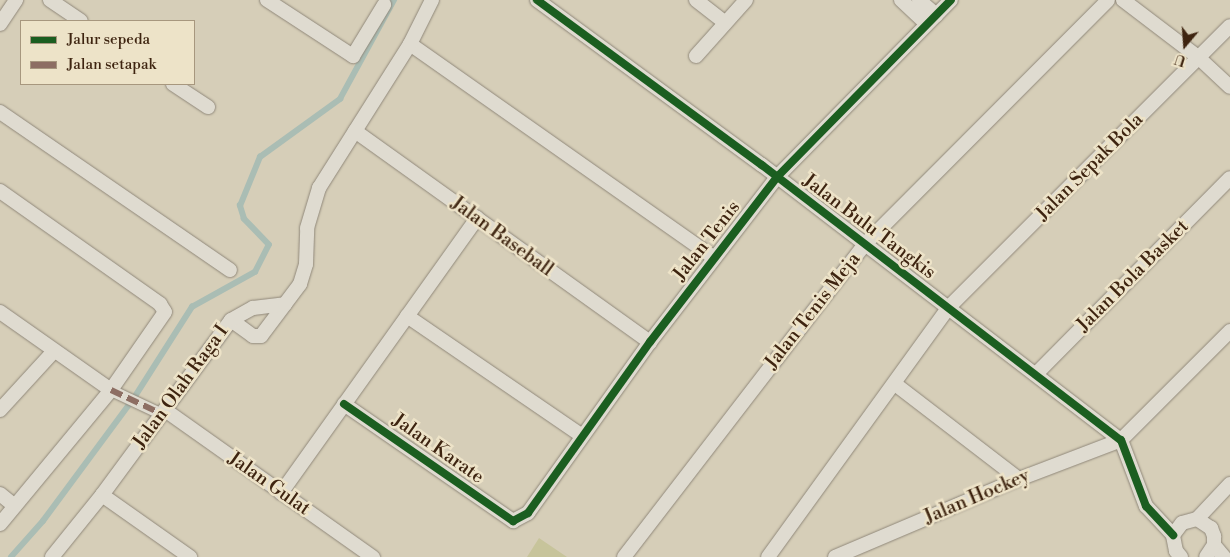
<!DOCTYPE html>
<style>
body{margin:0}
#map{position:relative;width:1230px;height:557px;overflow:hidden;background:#d6ceb8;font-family:"Libre Bodoni",serif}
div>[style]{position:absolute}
.green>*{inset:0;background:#c7c49b}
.stream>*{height:5.5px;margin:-2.75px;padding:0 2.75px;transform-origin:2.75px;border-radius:2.75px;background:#aabdb4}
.roads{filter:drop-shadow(0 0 1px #90887a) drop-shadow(0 0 1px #90887a)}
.pedestrian>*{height:11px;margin:-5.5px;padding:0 5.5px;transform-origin:5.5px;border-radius:5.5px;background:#dfdbd0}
.minor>*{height:14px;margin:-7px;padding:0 7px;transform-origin:7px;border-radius:7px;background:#dfdbd0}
.quiet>*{height:6px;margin-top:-3px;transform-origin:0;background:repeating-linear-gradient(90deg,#8d6e63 0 12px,transparent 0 18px)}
.cycleway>*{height:8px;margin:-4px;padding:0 4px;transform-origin:4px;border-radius:4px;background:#1b5e20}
span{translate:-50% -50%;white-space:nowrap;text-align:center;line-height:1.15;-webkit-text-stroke:5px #ede3c8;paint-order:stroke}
.street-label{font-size:19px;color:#3e2410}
.legend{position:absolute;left:20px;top:20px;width:175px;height:65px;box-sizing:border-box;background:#ede3c8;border:1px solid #a7977e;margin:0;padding:6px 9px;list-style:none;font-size:15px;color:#3e2410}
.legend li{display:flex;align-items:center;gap:10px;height:25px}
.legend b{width:25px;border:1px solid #a7977e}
.north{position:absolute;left:1160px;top:20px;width:50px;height:50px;-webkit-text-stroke:4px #ede3c8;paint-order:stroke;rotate:198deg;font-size:14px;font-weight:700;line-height:20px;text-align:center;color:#3e2410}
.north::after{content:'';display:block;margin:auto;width:18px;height:22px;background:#3e2410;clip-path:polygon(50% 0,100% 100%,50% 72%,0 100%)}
</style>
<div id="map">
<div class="green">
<div style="clip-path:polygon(539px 538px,567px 557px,527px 557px)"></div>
</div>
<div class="stream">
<div style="left:11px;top:557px;width:48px;rotate:-48.4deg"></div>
<div style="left:43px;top:521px;width:153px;rotate:-53.5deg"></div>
<div style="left:134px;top:398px;width:108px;rotate:-57.5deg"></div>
<div style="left:192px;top:307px;width:72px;rotate:-29.1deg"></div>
<div style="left:255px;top:272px;width:30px;rotate:-63deg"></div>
<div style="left:269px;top:245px;width:36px;rotate:-134deg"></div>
<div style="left:244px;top:219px;width:14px;rotate:-107deg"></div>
<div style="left:240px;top:206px;width:53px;rotate:-67.8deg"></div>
<div style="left:260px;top:157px;width:99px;rotate:-35.9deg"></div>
<div style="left:340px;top:99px;width:113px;rotate:-61.4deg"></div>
</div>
<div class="roads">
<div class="pedestrian">
<div style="left:111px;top:390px;width:56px;rotate:25.2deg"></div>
</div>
<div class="minor">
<div style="left:50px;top:0;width:37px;rotate:34deg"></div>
<div style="left:267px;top:0;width:103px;rotate:33.1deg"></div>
<div style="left:353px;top:56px;width:60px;rotate:-58.7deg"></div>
<div style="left:537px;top:0;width:279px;rotate:36.3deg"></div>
<div style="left:762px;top:165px;width:452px;rotate:37.5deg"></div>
<div style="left:1121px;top:440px;width:71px;rotate:69.3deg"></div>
<div style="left:1146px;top:506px;width:40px;rotate:47deg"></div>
<div style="left:696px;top:0;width:37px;rotate:38deg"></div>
<div style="left:901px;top:0;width:35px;rotate:43deg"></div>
<div style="left:919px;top:0;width:23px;rotate:41deg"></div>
<div style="left:1123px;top:0;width:96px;rotate:37.3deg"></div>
<div style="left:1199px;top:58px;width:42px;rotate:43.1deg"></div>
<div style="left:0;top:24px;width:29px;rotate:-56deg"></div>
<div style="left:410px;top:44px;width:372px;rotate:35.1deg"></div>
<div style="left:696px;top:56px;width:75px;rotate:-48.2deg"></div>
<div style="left:173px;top:84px;width:42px;rotate:33.3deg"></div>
<div style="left:0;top:112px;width:279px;rotate:34.5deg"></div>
<div style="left:355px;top:131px;width:363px;rotate:35.6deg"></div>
<div style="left:0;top:191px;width:196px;rotate:35.2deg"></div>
<div style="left:160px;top:304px;width:9px;rotate:58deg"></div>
<div style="left:165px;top:312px;width:95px;rotate:124.7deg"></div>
<div style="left:111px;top:390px;width:174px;rotate:129.6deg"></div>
<div style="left:0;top:312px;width:136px;rotate:35.1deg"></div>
<div style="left:407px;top:316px;width:212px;rotate:34.4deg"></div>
<div style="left:231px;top:320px;width:27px;rotate:36deg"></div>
<div style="left:253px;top:336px;width:8px"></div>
<div style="left:261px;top:336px;width:40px;rotate:-53deg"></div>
<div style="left:1037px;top:373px;width:274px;rotate:-45.3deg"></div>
<div style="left:895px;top:384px;width:156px;rotate:37.5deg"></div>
<div style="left:344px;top:404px;width:206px;rotate:34.7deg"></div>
<div style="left:513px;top:521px;width:17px;rotate:-28deg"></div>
<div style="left:528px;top:513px;width:210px;rotate:-54.5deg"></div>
<div style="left:650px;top:342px;width:208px;rotate:-52.4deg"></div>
<div style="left:777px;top:177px;width:248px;rotate:-45.5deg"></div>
<div style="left:0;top:410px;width:80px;rotate:-47.5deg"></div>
<div style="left:165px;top:410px;width:255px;rotate:35.3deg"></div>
<div style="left:281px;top:493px;width:338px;rotate:-54.5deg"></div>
<div style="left:0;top:494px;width:19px;rotate:39deg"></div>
<div style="left:102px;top:495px;width:108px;rotate:35.2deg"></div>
<div style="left:1197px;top:519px;width:48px;rotate:-46.7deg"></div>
<div style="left:1214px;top:545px;width:16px;rotate:50deg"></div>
<div style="left:52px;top:557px;width:80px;rotate:-51.1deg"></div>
<div style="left:102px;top:495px;width:217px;rotate:-53.6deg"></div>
<div style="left:231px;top:320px;width:25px;rotate:-29deg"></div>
<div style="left:253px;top:308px;width:32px;rotate:-7deg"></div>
<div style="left:285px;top:304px;width:25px;rotate:-53deg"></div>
<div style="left:300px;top:284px;width:21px;rotate:-73deg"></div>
<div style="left:306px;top:264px;width:36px;rotate:-88deg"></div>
<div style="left:307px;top:228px;width:42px;rotate:-73.3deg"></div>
<div style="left:319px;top:188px;width:170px;rotate:-57.7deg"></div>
<div style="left:410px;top:44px;width:49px;rotate:-63.4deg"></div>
<div style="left:624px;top:557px;width:395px;rotate:-52.4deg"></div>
<div style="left:865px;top:244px;width:344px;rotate:-45.1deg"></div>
<div style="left:768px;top:557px;width:309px;rotate:-54.1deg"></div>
<div style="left:949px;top:307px;width:397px;rotate:-45deg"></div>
<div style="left:835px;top:557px;width:200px;rotate:-23deg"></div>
<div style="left:1019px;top:479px;width:109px;rotate:-20.9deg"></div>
<div style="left:1121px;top:440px;width:154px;rotate:-45deg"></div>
<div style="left:1181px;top:557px;width:8px;rotate:-130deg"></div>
<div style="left:1176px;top:551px;width:16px;rotate:-101deg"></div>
<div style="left:1173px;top:535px;width:15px;rotate:-53deg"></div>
<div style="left:1182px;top:523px;width:16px;rotate:-15deg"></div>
<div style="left:1197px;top:519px;width:17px;rotate:33deg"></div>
<div style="left:1211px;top:528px;width:9px;rotate:69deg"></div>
<div style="left:1214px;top:536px;width:9px;rotate:90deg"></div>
<div style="left:1214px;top:545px;width:14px;rotate:124deg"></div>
</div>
</div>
<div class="quiet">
<div style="left:111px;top:390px;width:56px;rotate:25.2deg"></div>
</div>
<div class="cycleway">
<div style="left:537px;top:0;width:279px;rotate:36.3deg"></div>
<div style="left:762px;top:165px;width:452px;rotate:37.5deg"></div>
<div style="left:1121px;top:440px;width:71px;rotate:69.3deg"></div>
<div style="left:1146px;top:506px;width:40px;rotate:47deg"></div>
<div style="left:344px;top:404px;width:206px;rotate:34.7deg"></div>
<div style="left:513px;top:521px;width:17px;rotate:-28deg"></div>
<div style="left:528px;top:513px;width:210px;rotate:-54.5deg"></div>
<div style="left:650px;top:342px;width:208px;rotate:-52.4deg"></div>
<div style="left:777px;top:177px;width:248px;rotate:-45.5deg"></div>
</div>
<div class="street-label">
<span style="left:1090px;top:167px;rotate:-45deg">Jalan Sepak Bola</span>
<span style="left:869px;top:227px;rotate:37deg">Jalan Bulu Tangkis</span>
<span style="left:502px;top:237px;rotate:36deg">Jalan Baseball</span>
<span style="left:707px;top:241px;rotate:-52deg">Jalan Tenis</span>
<span style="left:1133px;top:276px;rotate:-45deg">Jalan Bola Basket</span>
<span style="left:813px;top:311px;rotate:-52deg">Jalan Tenis Meja</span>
<span style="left:181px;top:387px;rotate:-54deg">Jalan Olah Raga I</span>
<span style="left:438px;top:449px;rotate:35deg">Jalan Karate</span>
<span style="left:269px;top:484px;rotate:35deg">Jalan Gulat</span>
<span style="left:977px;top:497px;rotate:-23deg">Jalan Hockey</span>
</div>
<ul class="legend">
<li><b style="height:6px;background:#1b5e20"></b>Jalur sepeda</li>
<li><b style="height:6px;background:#8d6e63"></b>Jalan setapak</li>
</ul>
<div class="north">U</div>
</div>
